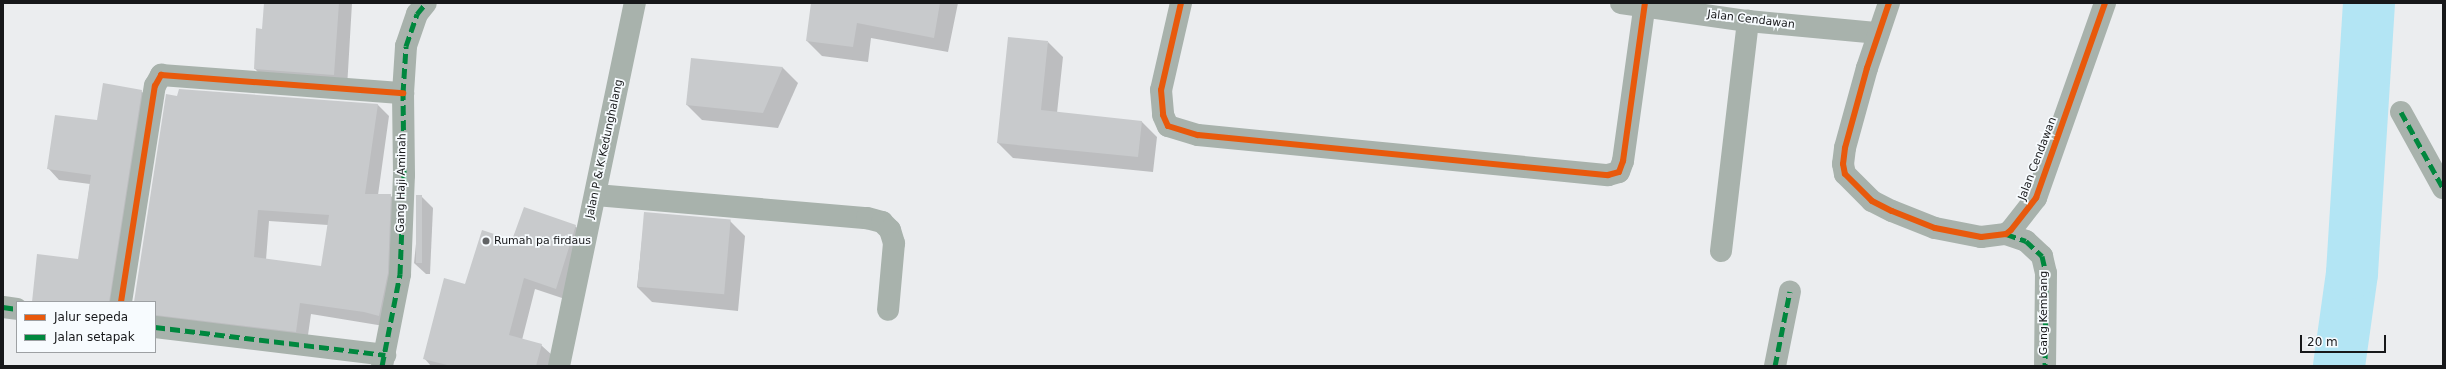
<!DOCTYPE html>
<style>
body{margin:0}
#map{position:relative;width:2446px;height:369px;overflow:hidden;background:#ebedef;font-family:"DejaVu Sans",sans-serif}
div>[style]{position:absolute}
.shadow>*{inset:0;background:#0003}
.river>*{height:52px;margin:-26px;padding:0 26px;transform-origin:26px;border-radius:26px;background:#b3e5f4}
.building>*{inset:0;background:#c8cacc;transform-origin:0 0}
.minor>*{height:22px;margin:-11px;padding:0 11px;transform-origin:11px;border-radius:11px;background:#a8b2ac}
.quiet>*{height:5px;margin-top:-2.5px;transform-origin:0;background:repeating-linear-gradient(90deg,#00873e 0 10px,transparent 0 15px)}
.cycleway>*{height:6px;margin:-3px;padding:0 3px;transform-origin:3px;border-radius:3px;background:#e8590c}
.dots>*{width:11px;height:11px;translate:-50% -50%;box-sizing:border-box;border:2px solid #f7fbfe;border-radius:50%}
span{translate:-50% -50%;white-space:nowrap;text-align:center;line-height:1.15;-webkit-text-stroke:3.5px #f7fbfe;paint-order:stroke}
.street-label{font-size:11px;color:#17181a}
.poi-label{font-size:11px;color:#17181a}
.left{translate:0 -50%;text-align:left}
.frame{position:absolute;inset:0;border:4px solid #17181a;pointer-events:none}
.legend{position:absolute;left:16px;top:301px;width:140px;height:52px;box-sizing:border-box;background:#f7fbfe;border:1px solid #9da0a3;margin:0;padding:5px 7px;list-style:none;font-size:12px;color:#17181a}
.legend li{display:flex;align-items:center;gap:8px;height:20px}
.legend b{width:20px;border:1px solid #9da0a3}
.scale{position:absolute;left:2300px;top:335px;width:86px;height:18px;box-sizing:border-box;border:2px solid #17181a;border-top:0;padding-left:5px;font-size:12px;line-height:14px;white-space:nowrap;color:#17181a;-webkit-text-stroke:3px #f7fbfe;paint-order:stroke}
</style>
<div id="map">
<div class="shadow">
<div style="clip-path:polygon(265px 3px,352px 3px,347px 88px,268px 82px,255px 69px,263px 30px)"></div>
<div style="clip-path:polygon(812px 3px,958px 3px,948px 52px,871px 38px,868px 62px,822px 56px,807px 41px)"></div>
<div style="clip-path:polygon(1048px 42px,1063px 57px,1057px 113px,1142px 122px,1157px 137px,1153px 172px,1013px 158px,998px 143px)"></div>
<div style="clip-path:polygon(692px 59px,783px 68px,798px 83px,778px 128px,702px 120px,687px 105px)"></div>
<div style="clip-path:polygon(141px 91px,153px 102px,121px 302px,33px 302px,79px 260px,90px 184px,59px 180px,48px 168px,97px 122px)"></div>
<div style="clip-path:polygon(evenodd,178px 97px,378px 105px,389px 116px,378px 195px,390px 195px,402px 207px,390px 327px,311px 314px,307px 342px,155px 333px,155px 302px,135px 302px,178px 97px,269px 221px,328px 225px,322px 267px,266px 260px,269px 221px)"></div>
<div style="clip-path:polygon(421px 196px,433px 208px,430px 274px,426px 274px,414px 263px)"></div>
<div style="clip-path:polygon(645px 213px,730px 221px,745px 236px,738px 311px,652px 302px,637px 287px)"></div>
<div style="clip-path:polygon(575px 226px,587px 237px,568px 300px,535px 289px,522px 340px,541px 345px,553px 356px,550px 366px,431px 366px,424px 358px,465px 285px,512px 241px)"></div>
</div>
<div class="river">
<div style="left:2339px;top:366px;width:94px;rotate:-82deg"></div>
<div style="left:2352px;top:273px;width:271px;rotate:-86.4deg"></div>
</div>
<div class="building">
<div style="clip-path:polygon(264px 3px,339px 3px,334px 75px,254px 69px,256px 28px,262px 29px)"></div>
<div style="clip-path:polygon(811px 3px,940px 3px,934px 38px,857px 23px,853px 47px,806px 41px)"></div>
<div style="clip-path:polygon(1008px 37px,1048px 41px,1041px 110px,1142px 121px,1138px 157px,997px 143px)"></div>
<div style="clip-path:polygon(691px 58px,783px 67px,763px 113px,686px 105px)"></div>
<div style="clip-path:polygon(103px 83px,142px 90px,109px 302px,32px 302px,37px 254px,78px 259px,91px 175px,47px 169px,55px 115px,97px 120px)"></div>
<div style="clip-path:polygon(evenodd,179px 89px,378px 104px,365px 194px,391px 194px,388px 273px,379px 316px,364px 312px,300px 303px,296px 332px,155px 315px,155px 302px,134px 302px,166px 94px,177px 96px,179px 89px,258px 210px,329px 215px,321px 266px,254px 257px,258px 210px)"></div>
<div style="left:416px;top:195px;width:6px;height:68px"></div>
<div style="clip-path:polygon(524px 207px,576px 225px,556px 289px,524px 278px,509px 335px,542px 344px,536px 366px,451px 366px,423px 359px,444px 278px,465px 284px,482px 230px,512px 240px)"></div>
<div style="left:644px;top:212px;width:87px;height:75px;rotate:5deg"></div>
</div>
<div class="minor">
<div style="left:1181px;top:3px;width:89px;rotate:102.9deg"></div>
<div style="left:1161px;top:90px;width:25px;rotate:85deg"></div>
<div style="left:1163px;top:115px;width:12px;rotate:66deg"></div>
<div style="left:1168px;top:126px;width:31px;rotate:17deg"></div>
<div style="left:1198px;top:135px;width:412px;rotate:5.6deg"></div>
<div style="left:1608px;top:175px;width:11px;rotate:-15deg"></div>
<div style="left:1619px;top:172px;width:12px;rotate:-70deg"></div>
<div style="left:1623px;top:161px;width:160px;rotate:-82.1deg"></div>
<div style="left:1621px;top:3px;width:128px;rotate:8.1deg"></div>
<div style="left:1748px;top:21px;width:131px;rotate:5.3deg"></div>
<div style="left:1889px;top:3px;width:69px;rotate:108.7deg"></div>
<div style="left:1867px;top:68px;width:83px;rotate:105.4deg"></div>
<div style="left:1845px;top:148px;width:16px;rotate:97deg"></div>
<div style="left:1843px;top:164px;width:10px;rotate:79deg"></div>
<div style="left:1845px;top:174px;width:38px;rotate:45deg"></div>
<div style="left:1872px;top:201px;width:22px;rotate:27deg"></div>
<div style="left:1892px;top:211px;width:46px;rotate:21.6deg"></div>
<div style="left:1935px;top:228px;width:47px;rotate:11.1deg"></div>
<div style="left:1981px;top:237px;width:25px;rotate:-7deg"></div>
<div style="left:2006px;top:234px;width:6px;rotate:-39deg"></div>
<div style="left:2011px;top:230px;width:41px;rotate:-52deg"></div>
<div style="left:2036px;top:198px;width:207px;rotate:-70.5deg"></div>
<div style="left:2401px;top:112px;width:87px;rotate:61.1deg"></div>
<div style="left:596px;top:195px;width:272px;rotate:4.9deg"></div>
<div style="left:867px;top:218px;width:16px;rotate:15deg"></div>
<div style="left:882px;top:222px;width:11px;rotate:45deg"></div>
<div style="left:890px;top:230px;width:14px;rotate:73deg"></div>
<div style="left:894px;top:243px;width:67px;rotate:95.1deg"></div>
<div style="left:2006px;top:234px;width:21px;rotate:19deg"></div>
<div style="left:2026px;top:241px;width:22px;rotate:43deg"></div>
<div style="left:2042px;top:256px;width:17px;rotate:77deg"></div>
<div style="left:2046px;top:273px;width:93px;rotate:90.6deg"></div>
<div style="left:1721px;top:251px;width:232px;rotate:-83.3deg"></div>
<div style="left:121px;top:302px;width:219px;rotate:-81.1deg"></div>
<div style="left:155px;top:86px;width:13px;rotate:-61deg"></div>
<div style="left:161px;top:75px;width:243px;rotate:4.3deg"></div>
<div style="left:3px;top:307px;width:14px;rotate:8deg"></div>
<div style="left:155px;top:327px;width:232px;rotate:6.9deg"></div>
<div style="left:382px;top:366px;width:94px;rotate:-78.9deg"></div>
<div style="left:400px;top:274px;width:99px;rotate:-87.7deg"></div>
<div style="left:404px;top:175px;width:82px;rotate:-90.7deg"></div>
<div style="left:403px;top:93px;width:47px;rotate:-86.3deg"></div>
<div style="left:406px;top:46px;width:34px;rotate:-71deg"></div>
<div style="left:417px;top:14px;width:14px;rotate:-51deg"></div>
<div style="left:559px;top:366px;width:371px;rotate:-78.2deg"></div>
<div style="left:1775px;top:366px;width:76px;rotate:-78.7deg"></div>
</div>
<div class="quiet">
<div style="left:2401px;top:112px;width:87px;rotate:61.1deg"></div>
<div style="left:2006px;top:234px;width:21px;rotate:19deg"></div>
<div style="left:2026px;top:241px;width:22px;rotate:43deg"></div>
<div style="left:2042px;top:256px;width:17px;rotate:77deg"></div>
<div style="left:2046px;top:273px;width:93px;rotate:90.6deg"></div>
<div style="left:3px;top:307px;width:14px;rotate:8deg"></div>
<div style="left:155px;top:327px;width:232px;rotate:6.9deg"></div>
<div style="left:382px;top:366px;width:94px;rotate:-78.9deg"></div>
<div style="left:400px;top:274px;width:99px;rotate:-87.7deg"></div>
<div style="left:404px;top:175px;width:82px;rotate:-90.7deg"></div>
<div style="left:403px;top:93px;width:47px;rotate:-86.3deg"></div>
<div style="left:406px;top:46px;width:34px;rotate:-71deg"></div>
<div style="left:417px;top:14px;width:14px;rotate:-51deg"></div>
<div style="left:1775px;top:366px;width:76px;rotate:-78.7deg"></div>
</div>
<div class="cycleway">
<div style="left:1181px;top:3px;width:89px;rotate:102.9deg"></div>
<div style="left:1161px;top:90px;width:25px;rotate:85deg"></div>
<div style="left:1163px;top:115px;width:12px;rotate:66deg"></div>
<div style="left:1168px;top:126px;width:31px;rotate:17deg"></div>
<div style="left:1198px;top:135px;width:412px;rotate:5.6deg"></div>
<div style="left:1608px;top:175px;width:11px;rotate:-15deg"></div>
<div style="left:1619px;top:172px;width:12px;rotate:-70deg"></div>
<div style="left:1623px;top:161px;width:160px;rotate:-82.1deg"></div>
<div style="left:1889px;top:3px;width:69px;rotate:108.7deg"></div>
<div style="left:1867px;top:68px;width:83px;rotate:105.4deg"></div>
<div style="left:1845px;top:148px;width:16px;rotate:97deg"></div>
<div style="left:1843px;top:164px;width:10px;rotate:79deg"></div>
<div style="left:1845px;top:174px;width:38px;rotate:45deg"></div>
<div style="left:1872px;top:201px;width:22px;rotate:27deg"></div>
<div style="left:1892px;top:211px;width:46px;rotate:21.6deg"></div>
<div style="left:1935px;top:228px;width:47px;rotate:11.1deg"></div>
<div style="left:1981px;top:237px;width:25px;rotate:-7deg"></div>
<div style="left:2006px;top:234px;width:6px;rotate:-39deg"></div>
<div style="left:2011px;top:230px;width:41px;rotate:-52deg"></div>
<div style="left:2036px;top:198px;width:207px;rotate:-70.5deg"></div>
<div style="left:121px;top:302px;width:219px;rotate:-81.1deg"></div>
<div style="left:155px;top:86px;width:13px;rotate:-61deg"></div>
<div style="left:161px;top:75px;width:243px;rotate:4.3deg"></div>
</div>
<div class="dots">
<div style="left:486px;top:241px;background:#616365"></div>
</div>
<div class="street-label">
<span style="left:1751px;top:20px;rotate:7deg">Jalan Cendawan</span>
<span style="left:605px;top:149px;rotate:-78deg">Jalan P &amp; K Kedunghalang</span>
<span style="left:2038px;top:159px;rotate:-69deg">Jalan Cendawan</span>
<span style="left:402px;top:183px;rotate:-89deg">Gang Haji Aminah</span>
<span style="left:2044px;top:313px;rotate:-90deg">Gang Kembang</span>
</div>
<div class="poi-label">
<span class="left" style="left:494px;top:241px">Rumah pa firdaus</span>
</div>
<div class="frame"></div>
<ul class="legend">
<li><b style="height:5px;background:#e8590c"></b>Jalur sepeda</li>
<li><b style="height:5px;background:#00873e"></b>Jalan setapak</li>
</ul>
<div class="scale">20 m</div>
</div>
